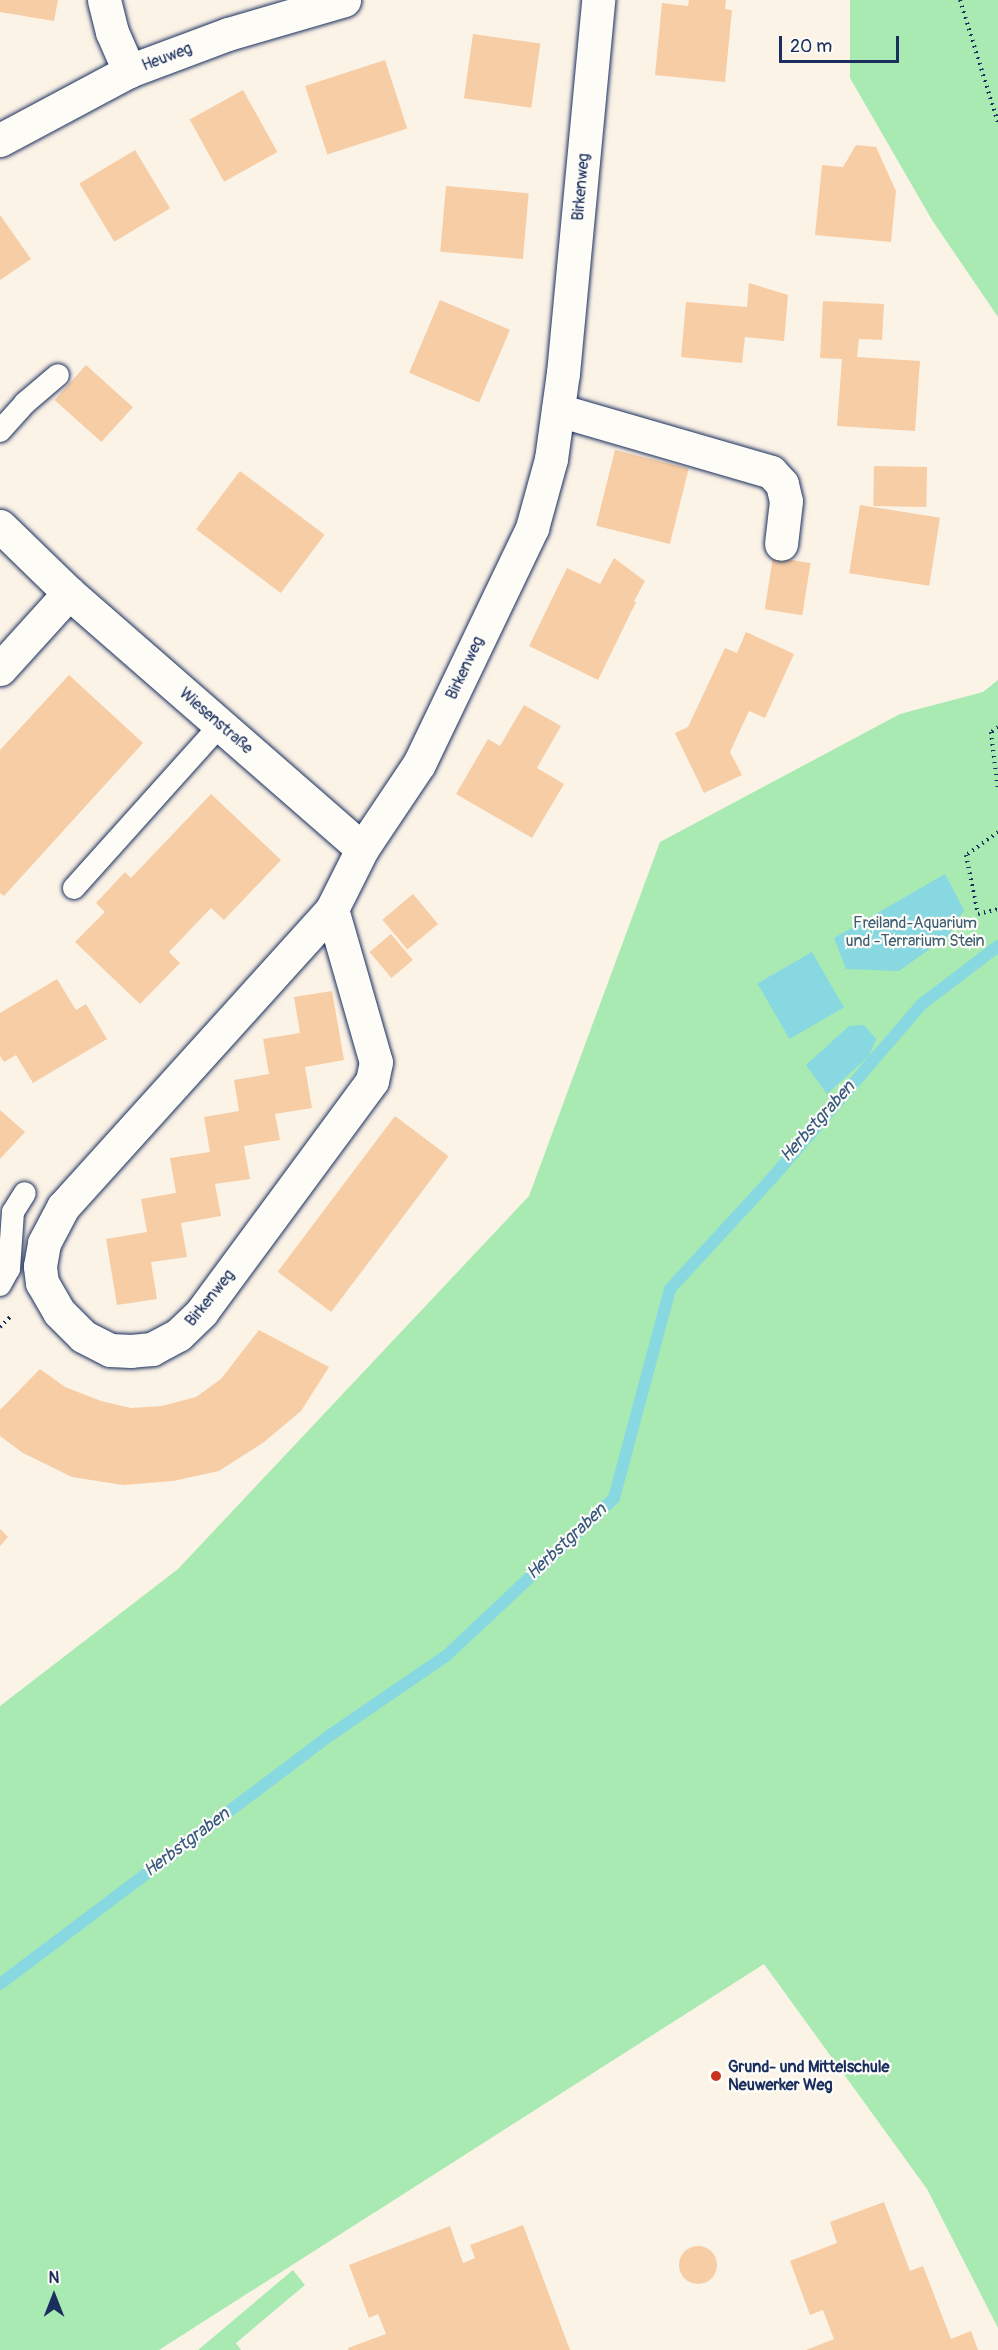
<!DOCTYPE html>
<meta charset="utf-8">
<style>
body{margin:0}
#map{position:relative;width:998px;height:2350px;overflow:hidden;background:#fcf3e7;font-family:Pangolin,sans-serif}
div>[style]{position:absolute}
.green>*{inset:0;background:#a9eab2}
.water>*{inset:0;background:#87d8e1;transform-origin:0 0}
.stream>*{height:12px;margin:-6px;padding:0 6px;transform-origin:6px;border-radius:6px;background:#87d8e1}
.building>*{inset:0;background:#f6cda5;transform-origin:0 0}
.round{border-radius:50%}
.path>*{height:4px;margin-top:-2px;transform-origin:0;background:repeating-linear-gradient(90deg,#1b2f5e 0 1.5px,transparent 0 6px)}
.roads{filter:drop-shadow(0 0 2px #1b2f5e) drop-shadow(0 0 2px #1b2f5e)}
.lane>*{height:22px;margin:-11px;padding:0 11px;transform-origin:11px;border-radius:11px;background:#fdfcf7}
.street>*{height:33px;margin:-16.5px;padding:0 16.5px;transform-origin:16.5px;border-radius:16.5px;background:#fdfcf7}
.dots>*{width:16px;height:16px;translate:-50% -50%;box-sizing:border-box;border:3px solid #fdfcf7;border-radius:50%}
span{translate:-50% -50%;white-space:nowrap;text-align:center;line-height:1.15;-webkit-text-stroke:4.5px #fdfcf7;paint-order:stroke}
.street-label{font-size:16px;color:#1b2f5e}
.park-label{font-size:16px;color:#3e5e73}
.poi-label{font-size:16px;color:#1b2f5e;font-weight:700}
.left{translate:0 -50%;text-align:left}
.water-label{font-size:18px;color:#36597f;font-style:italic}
.north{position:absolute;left:24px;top:2266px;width:60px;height:60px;-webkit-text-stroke:4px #fdfcf7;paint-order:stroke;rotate:0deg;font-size:16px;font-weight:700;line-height:24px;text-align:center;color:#1b2f5e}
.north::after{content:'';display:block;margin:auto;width:21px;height:27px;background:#1b2f5e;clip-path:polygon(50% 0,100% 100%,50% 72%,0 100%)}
.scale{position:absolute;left:779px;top:36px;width:120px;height:27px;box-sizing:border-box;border:3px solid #1b2f5e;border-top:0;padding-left:8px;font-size:18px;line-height:21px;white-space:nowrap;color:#1b2f5e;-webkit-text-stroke:4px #fdfcf7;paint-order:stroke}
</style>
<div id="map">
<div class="green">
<div style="clip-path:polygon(850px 0,998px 0,998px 317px,932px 220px,850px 78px)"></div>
<div style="clip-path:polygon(998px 680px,998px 2328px,927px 2189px,764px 1964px,159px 2350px,0 2350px,0 1706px,178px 1569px,529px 1196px,660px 842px,900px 714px,983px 692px)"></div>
<div style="clip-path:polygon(293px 2270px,305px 2285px,236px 2343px,241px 2350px,198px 2350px)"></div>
</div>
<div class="water">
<div style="clip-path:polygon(945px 874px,964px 910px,948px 936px,899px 971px,846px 969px,834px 938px)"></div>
<div style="left:812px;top:952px;width:64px;height:63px;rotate:60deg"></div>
<div style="clip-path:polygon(864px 1025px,876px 1039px,869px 1056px,827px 1094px,806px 1065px,849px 1026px)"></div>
</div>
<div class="stream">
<div style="left:0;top:1984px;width:412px;rotate:-37deg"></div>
<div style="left:329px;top:1736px;width:142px;rotate:-34.4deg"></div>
<div style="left:446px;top:1656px;width:231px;rotate:-43.2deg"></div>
<div style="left:614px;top:1498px;width:216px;rotate:-75deg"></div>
<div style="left:670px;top:1289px;width:152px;rotate:-47.4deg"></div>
<div style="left:773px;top:1177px;width:228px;rotate:-49.3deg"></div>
<div style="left:922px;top:1004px;width:96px;rotate:-37.3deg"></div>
</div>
<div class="building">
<div style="clip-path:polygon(0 0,58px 0,54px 21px,0 12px)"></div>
<div style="clip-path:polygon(689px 0,726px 0,725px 9px,732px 10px,725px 82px,655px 75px,662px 3px,688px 6px)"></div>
<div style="left:473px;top:34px;width:68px;height:65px;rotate:8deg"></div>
<div style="left:385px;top:60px;width:72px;height:84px;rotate:72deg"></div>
<div style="left:243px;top:90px;width:71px;height:61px;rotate:61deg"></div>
<div style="clip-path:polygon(856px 145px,876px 147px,896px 191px,891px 242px,815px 235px,822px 165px,843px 167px)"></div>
<div style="left:135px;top:150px;width:68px;height:65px;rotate:59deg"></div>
<div style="left:446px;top:186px;width:83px;height:66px;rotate:5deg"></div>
<div style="clip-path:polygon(0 215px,31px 259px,0 280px)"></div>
<div style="clip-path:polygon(749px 283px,788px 295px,784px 341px,745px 337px,742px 363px,681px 357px,686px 302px,747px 307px)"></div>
<div style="left:440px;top:300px;width:76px;height:79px;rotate:23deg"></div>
<div style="clip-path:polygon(823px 301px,884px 304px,882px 340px,859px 339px,857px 357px,920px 361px,915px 431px,837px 426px,842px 359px,820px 358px)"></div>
<div style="left:86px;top:365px;width:63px;height:47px;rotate:42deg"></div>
<div style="left:615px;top:450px;width:76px;height:78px;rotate:14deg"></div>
<div style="left:874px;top:466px;width:53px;height:40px;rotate:1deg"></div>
<div style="left:240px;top:471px;width:106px;height:73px;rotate:37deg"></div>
<div style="left:860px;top:505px;width:81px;height:69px;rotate:9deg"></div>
<div style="left:773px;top:557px;width:38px;height:53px;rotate:9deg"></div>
<div style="clip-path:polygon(614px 558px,645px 581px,634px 601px,636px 602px,598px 680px,529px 646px,567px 568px,600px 584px)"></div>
<div style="clip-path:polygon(746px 632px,794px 654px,765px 718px,749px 711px,730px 752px,742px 775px,704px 793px,675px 733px,688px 727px,725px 648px,737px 653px)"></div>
<div style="clip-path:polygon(69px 675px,143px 743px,4px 896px,0 893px,0 750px)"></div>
<div style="clip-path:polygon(524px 705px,561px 726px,537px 768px,564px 784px,532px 838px,456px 794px,488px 739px,500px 746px)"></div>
<div style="clip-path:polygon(211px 794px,281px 860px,224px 920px,211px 908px,169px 952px,180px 963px,140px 1004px,75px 942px,105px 912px,96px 903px,125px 872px,131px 878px)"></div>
<div style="left:413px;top:894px;width:39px;height:40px;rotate:50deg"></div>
<div style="left:391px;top:934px;width:34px;height:28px;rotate:50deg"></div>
<div style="clip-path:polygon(57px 979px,76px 1010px,86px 1004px,107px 1039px,33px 1083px,16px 1055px,4px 1062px,0 1056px,0 1013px)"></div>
<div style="clip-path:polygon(332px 991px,344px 1060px,305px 1067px,312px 1108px,275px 1114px,280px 1140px,244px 1146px,250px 1179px,215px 1184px,221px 1216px,181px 1223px,187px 1257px,151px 1262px,157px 1299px,117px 1305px,106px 1239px,147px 1232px,141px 1199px,176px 1193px,170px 1158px,210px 1152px,204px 1117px,239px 1111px,234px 1080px,269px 1074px,263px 1039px,300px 1033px,294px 997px)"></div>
<div style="clip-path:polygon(0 1110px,25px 1132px,0 1159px)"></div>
<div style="left:395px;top:1116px;width:67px;height:195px;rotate:37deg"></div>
<div style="clip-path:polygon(259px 1330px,329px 1367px,301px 1411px,264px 1442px,219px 1471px,173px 1481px,123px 1485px,72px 1477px,23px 1453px,0 1436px,0 1410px,40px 1369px,65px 1387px,101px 1401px,131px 1408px,162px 1406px,196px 1397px,221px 1379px)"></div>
<div style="clip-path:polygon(0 1529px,8px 1537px,0 1546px)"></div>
<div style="clip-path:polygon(884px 2202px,910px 2271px,923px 2266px,951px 2339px,971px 2331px,978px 2350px,806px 2350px,834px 2339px,823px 2310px,810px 2315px,790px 2261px,837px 2243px,830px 2222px)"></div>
<div style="clip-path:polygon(523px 2225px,570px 2350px,348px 2350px,348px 2348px,386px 2334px,378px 2314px,369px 2318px,349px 2265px,450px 2226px,463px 2263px,475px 2258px,470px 2245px)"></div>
<div class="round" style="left:679px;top:2246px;width:38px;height:38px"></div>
</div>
<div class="path">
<div style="left:960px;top:0;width:129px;rotate:72.8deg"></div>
<div style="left:998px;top:727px;width:9px;rotate:144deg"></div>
<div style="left:991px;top:732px;width:59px;rotate:83.2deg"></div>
<div style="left:998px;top:832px;width:39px;rotate:144deg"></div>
<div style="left:966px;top:855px;width:60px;rotate:78.5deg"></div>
<div style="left:978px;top:914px;width:21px;rotate:-14deg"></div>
<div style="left:0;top:1327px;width:14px;rotate:-45deg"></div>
</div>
<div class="roads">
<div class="lane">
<div style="left:0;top:431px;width:38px;rotate:-48deg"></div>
<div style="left:25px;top:403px;width:43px;rotate:-40.3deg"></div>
<div style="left:74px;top:888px;width:219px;rotate:-48.1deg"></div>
<div style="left:0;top:1285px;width:18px;rotate:-61deg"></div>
<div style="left:9px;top:1269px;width:57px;rotate:-86deg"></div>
<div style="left:13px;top:1212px;width:22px;rotate:-58deg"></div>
</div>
<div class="street">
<div style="left:104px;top:0;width:33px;rotate:76deg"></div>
<div style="left:112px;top:32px;width:43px;rotate:66.4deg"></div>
<div style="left:0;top:140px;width:146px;rotate:-28.1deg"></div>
<div style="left:129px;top:71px;width:106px;rotate:-20.5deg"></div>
<div style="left:228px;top:34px;width:121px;rotate:-16.3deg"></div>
<div style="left:558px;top:410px;width:222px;rotate:16.2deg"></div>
<div style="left:771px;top:472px;width:16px;rotate:47deg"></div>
<div style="left:782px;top:484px;width:17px;rotate:77deg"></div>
<div style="left:786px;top:501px;width:43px;rotate:96.6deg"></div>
<div style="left:0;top:526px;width:96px;rotate:44.2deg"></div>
<div style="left:69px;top:593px;width:389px;rotate:41.1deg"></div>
<div style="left:0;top:669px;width:103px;rotate:-47.8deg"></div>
<div style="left:332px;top:909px;width:159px;rotate:74deg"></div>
<div style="left:376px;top:1062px;width:19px;rotate:102deg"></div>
<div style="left:372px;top:1081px;width:287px;rotate:126.4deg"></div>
<div style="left:202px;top:1312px;width:33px;rotate:136deg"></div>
<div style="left:178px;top:1335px;width:30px;rotate:152deg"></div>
<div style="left:152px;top:1349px;width:21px;rotate:175deg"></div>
<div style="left:131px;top:1351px;width:21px;rotate:-177deg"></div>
<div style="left:110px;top:1350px;width:30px;rotate:-153deg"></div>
<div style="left:83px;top:1336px;width:34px;rotate:-135deg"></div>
<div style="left:59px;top:1312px;width:34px;rotate:-120deg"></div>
<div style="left:42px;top:1283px;width:17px;rotate:-97deg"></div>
<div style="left:40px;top:1266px;width:23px;rotate:-80deg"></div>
<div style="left:44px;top:1243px;width:41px;rotate:-62.2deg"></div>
<div style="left:63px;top:1207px;width:401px;rotate:-47.9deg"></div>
<div style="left:332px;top:909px;width:67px;rotate:-63.4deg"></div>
<div style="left:362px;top:849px;width:102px;rotate:-56.2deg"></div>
<div style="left:419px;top:764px;width:262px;rotate:-64.4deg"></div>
<div style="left:532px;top:528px;width:72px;rotate:-74.6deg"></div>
<div style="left:551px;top:459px;width:87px;rotate:-82.1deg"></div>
<div style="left:563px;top:373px;width:375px;rotate:-84.6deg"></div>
</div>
</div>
<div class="dots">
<div style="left:716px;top:2076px;background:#c8321e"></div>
</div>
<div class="street-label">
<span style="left:167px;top:57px;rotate:-21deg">Heuweg</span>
<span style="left:581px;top:187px;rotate:-85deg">Birkenweg</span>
<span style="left:465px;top:668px;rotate:-65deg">Birkenweg</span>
<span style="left:216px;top:721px;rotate:41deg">Wiesenstraße</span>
<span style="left:210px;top:1298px;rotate:-51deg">Birkenweg</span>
</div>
<div class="park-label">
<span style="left:915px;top:932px">Freiland-Aquarium<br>und -Terrarium Stein</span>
</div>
<div class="poi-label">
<span class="left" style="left:728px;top:2076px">Grund- und Mittelschule<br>Neuwerker Weg</span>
</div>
<div class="water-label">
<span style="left:818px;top:1122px;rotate:-48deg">Herbstgraben</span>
<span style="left:567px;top:1542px;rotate:-43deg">Herbstgraben</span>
<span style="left:187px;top:1843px;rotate:-37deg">Herbstgraben</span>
</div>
<div class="north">N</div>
<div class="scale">20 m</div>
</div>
